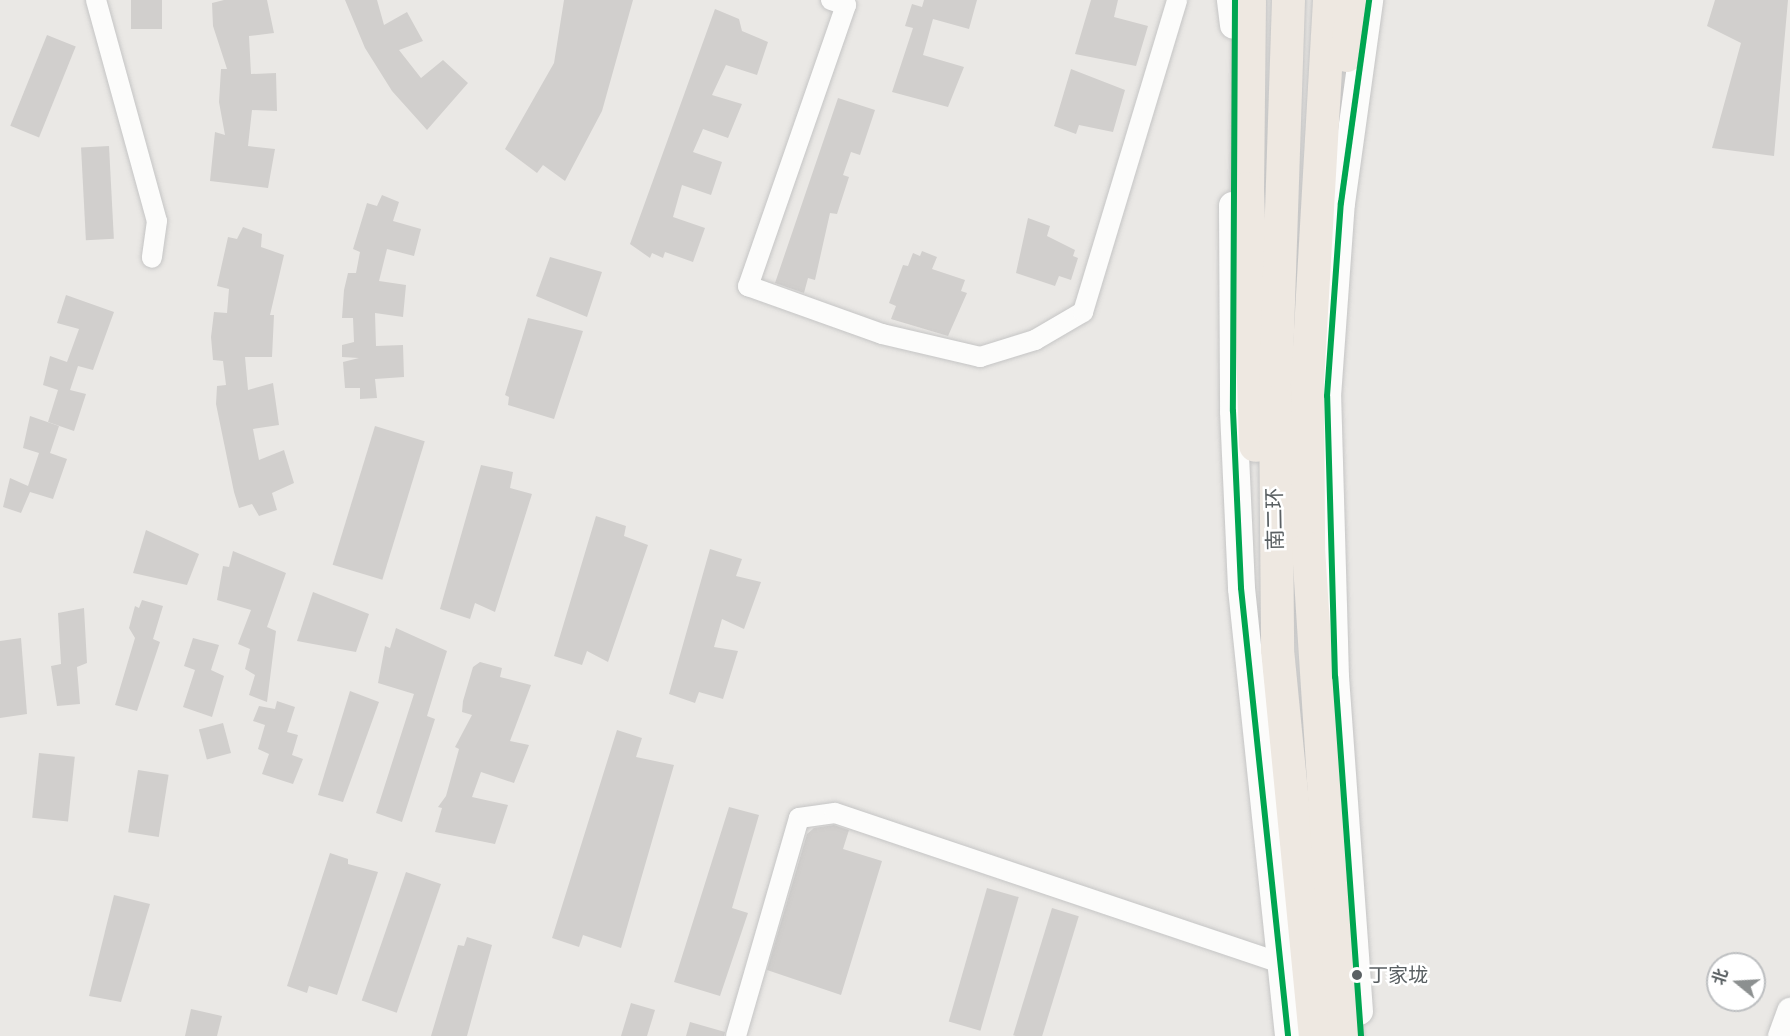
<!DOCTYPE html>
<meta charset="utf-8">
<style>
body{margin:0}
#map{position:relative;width:1790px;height:1036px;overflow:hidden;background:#eae8e5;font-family:"DM Sans","Noto Sans SC",sans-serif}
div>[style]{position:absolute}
.building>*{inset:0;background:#d1cfcd;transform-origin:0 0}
.roads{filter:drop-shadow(0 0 2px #c5c5c5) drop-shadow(0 0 2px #c5c5c5)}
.street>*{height:20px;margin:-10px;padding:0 10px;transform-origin:10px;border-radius:10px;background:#fcfcfb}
.secondary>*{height:27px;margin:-13.5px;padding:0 13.5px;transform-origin:13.5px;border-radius:13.5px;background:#fcfcfb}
.highway>*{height:33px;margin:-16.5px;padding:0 16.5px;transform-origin:16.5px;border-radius:16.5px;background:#eee8e1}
.bus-1>*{height:6px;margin:-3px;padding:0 3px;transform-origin:3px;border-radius:3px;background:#00a651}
.dots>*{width:16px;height:16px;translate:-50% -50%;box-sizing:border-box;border:3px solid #fff;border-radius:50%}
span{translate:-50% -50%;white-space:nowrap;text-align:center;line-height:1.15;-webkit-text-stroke:5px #fff;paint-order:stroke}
.bus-label{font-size:20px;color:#5a6063}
.left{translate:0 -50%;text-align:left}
.street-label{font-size:21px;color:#5a6063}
.north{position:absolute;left:1706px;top:952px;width:60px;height:60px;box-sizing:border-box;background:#fff;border:2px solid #bdbfc1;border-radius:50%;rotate:288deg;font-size:16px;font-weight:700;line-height:24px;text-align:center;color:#5a6063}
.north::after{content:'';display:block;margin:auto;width:21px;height:27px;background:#8c9090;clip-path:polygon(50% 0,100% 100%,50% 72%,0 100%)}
</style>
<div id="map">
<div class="building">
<div style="left:131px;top:0;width:31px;height:29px"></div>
<div style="clip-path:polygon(224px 0,267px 0,274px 33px,249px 36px,251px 74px,276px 73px,277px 111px,252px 110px,248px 146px,275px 149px,268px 188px,210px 181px,215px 132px,225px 135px,219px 102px,221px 69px,227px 69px,213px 26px,212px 3px)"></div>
<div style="clip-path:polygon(345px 0,377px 0,384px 25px,407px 12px,423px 41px,399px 50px,421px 78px,443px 60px,468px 83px,427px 130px,392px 91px,365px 48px)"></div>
<div style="clip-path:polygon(564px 0,633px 0,602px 111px,565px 181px,543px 165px,537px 173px,505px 149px,554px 63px)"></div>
<div style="clip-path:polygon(924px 0,977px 0,969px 29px,933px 19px,923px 55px,964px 67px,948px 107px,892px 92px,913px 28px,905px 26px,912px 4px,922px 7px)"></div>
<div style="clip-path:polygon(1091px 0,1118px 0,1114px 17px,1148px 26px,1136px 66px,1075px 54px)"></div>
<div style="clip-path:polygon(1715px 0,1788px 0,1774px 156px,1712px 148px,1741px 43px,1707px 26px)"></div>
<div style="clip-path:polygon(715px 9px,739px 19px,742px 31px,768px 42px,757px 75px,726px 65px,712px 95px,742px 104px,728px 138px,703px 129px,693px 152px,722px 162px,711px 195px,682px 185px,673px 217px,705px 228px,693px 262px,665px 252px,663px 258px,652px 253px,650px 258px,630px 244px)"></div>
<div style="left:47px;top:35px;width:31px;height:98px;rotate:22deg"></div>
<div style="clip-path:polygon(1071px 69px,1125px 90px,1113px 132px,1079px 125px,1076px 134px,1054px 126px)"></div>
<div style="clip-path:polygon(838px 98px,875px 110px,860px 155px,851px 152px,843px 175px,849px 177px,837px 214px,830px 213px,815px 280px,808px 278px,804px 293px,775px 283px)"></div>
<div style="left:109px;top:146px;width:93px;height:28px;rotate:87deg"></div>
<div style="clip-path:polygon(382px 195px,399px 202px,393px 221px,421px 229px,414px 256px,387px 249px,379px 281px,406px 285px,403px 317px,375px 313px,376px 346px,403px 345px,404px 377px,375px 379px,377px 398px,360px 399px,360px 388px,345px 388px,343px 362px,359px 358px,342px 357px,342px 345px,354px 342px,353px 318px,342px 318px,344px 290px,348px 273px,356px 273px,360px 252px,353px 249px,367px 203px,377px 206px)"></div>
<div style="clip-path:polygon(1028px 218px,1050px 226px,1047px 236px,1075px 250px,1073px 256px,1078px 258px,1071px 280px,1059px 276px,1055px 286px,1016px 273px)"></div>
<div style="clip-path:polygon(243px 227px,262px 234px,261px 247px,284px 255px,270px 315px,274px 315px,272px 357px,245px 357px,248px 390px,273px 383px,279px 425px,253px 429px,259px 460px,284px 450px,294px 483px,272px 493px,277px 510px,259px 516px,252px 504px,239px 508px,234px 492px,216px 404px,217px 386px,226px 385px,223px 361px,213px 360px,211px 337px,214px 312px,227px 313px,229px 289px,217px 286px,228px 237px,237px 239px)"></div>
<div style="clip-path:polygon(922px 251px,937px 257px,932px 269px,965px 280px,961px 291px,967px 293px,948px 336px,891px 319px,896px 306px,889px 303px,903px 265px,908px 266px,913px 253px,920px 256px)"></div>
<div style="clip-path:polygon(550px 257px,602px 272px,587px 317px,536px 296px)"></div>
<div style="clip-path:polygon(66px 295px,114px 312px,93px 370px,78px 366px,70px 390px,86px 394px,74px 431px,48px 422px,58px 390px,43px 385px,50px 356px,67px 362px,79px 329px,57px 323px)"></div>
<div style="clip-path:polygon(528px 318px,583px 331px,554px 419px,508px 405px,509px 397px,505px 395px)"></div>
<div style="clip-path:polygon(30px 416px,59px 426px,50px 453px,67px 459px,53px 499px,30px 492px,21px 513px,3px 507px,10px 478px,28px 486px,39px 453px,23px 448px)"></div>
<div style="left:375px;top:426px;width:52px;height:145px;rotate:17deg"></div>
<div style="clip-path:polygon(481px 465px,513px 472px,510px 488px,532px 494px,495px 612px,475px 603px,470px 619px,440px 609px)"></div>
<div style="clip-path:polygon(596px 516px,626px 526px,624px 536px,648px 545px,608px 662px,587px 651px,582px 665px,554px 656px)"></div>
<div style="clip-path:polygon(146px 530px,199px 554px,187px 585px,133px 573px)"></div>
<div style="clip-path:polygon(710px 549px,742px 559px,736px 576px,761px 582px,744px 629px,722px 619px,714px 647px,738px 651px,723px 699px,699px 692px,695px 703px,669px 694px)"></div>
<div style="clip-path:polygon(233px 551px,286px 573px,267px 627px,276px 631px,267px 702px,249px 695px,255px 675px,245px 669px,250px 649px,238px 644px,251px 610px,217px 600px,223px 566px,229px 567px)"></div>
<div style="clip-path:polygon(313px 592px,369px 614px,356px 652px,297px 641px)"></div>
<div style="clip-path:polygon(142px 600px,163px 606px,153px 639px,160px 642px,137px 711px,115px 705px,135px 638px,129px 628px,135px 606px,139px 608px)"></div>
<div style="clip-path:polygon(84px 608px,87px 663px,77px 667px,80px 704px,57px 706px,51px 666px,61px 664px,58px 613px)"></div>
<div style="clip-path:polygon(396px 628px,447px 651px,427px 716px,435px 719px,402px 822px,376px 813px,414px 694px,378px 683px,385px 646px,390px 648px)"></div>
<div style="clip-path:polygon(21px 638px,27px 714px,0 718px,0 641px)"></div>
<div style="clip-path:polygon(193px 638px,219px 645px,211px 670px,224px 676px,212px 717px,183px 707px,195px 670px,184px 666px)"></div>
<div style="clip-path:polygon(480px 662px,502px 668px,500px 677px,531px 685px,510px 741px,529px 745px,514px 783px,481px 772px,472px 797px,508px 805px,495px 844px,435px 832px,442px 808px,438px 807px,446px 796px,459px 749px,455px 747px,472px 715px,462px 712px,463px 701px,473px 667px)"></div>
<div style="clip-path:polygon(350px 691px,379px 702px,343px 802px,318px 795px)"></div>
<div style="clip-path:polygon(277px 701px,295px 707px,287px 732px,298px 735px,292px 755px,303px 759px,293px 784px,262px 774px,269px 754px,258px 749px,265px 725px,253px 721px,259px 706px,275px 709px)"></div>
<div style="left:223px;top:723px;width:31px;height:25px;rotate:75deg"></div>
<div style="clip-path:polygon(617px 730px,642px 738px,636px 757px,674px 765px,621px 948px,583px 935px,579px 947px,552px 938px)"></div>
<div style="left:39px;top:753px;width:36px;height:65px;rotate:6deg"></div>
<div style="left:138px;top:770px;width:31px;height:63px;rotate:9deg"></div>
<div style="clip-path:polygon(729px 807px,759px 815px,732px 908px,748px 913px,720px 996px,674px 982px)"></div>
<div style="clip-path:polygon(834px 825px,849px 830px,843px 849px,882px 861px,841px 995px,767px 970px,807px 834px,814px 828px)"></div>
<div style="clip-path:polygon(330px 853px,348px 859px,348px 864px,378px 872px,337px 995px,309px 986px,307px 993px,287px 986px)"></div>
<div style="left:406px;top:872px;width:37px;height:136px;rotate:19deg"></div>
<div style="left:987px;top:888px;width:33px;height:139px;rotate:16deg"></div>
<div style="clip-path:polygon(114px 895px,150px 904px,121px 1002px,89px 996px)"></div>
<div style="left:1052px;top:908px;width:28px;height:133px;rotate:17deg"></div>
<div style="clip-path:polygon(467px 937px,492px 945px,467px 1036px,431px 1036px,458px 945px,464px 946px)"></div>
<div style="clip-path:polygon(631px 1003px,655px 1010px,647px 1036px,621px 1036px)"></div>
<div style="clip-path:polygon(191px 1009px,222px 1016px,217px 1036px,185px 1036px)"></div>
<div style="clip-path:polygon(690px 1022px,725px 1032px,724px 1036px,686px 1036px)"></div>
</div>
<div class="roads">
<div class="street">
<div style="left:96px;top:0;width:229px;rotate:74.6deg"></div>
<div style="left:157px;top:221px;width:37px;rotate:98deg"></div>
<div style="left:831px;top:0;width:16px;rotate:18deg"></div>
<div style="left:846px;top:5px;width:298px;rotate:109.2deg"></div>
<div style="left:748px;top:286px;width:142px;rotate:19.7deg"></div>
<div style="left:882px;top:334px;width:101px;rotate:13.2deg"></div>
<div style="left:980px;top:357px;width:58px;rotate:-17.2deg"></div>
<div style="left:1035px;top:340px;width:56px;rotate:-30.3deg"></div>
<div style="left:1083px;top:312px;width:326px;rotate:-73.2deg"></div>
<div style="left:736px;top:1036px;width:227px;rotate:-73.9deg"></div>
<div style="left:799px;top:818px;width:36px;rotate:-8deg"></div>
<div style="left:835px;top:813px;width:468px;rotate:18.6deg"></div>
</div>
<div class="secondary">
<div style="left:1230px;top:0;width:25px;rotate:83deg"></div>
<div style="left:1232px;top:205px;width:206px;rotate:89.7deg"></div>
<div style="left:1233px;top:411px;width:177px;rotate:87.4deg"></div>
<div style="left:1241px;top:588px;width:450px;rotate:84deg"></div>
<div style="left:1359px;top:1011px;width:335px;rotate:-94.1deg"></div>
<div style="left:1335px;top:677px;width:281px;rotate:-91.6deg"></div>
<div style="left:1327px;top:396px;width:194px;rotate:-85.9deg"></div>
<div style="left:1341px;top:203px;width:205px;rotate:-82.1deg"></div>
<div style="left:1781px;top:1036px;width:27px;rotate:-70deg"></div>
</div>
<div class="highway">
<div style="left:1249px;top:0;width:188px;rotate:90.6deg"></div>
<div style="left:1247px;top:188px;width:257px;rotate:88.2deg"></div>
<div style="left:1288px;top:0;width:402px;rotate:91.9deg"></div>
<div style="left:1275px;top:402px;width:247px;rotate:89.5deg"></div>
<div style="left:1277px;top:649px;width:389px;rotate:84.4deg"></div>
<div style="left:1329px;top:0;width:388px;rotate:93.3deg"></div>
<div style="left:1307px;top:387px;width:161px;rotate:89.6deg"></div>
<div style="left:1308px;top:548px;width:322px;rotate:86.3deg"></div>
<div style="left:1329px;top:869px;width:168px;rotate:84.2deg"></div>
<div style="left:1346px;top:55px;width:55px;rotate:-82.7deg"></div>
</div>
</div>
<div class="bus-1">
<div style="left:1235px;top:0;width:411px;rotate:90.3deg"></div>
<div style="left:1233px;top:411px;width:177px;rotate:87.4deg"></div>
<div style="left:1241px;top:588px;width:450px;rotate:84deg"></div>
<div style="left:1361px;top:1036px;width:360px;rotate:-94.1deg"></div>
<div style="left:1335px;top:677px;width:281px;rotate:-91.6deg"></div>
<div style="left:1327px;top:396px;width:194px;rotate:-85.9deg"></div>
<div style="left:1341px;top:203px;width:205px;rotate:-82.1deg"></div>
</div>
<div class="dots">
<div style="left:1357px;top:975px;background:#5a6063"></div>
</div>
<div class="bus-label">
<span class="left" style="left:1368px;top:975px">丁家垅</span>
</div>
<div class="street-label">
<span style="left:1275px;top:519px;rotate:-91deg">南二环</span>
</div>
<div class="north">北</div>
</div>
